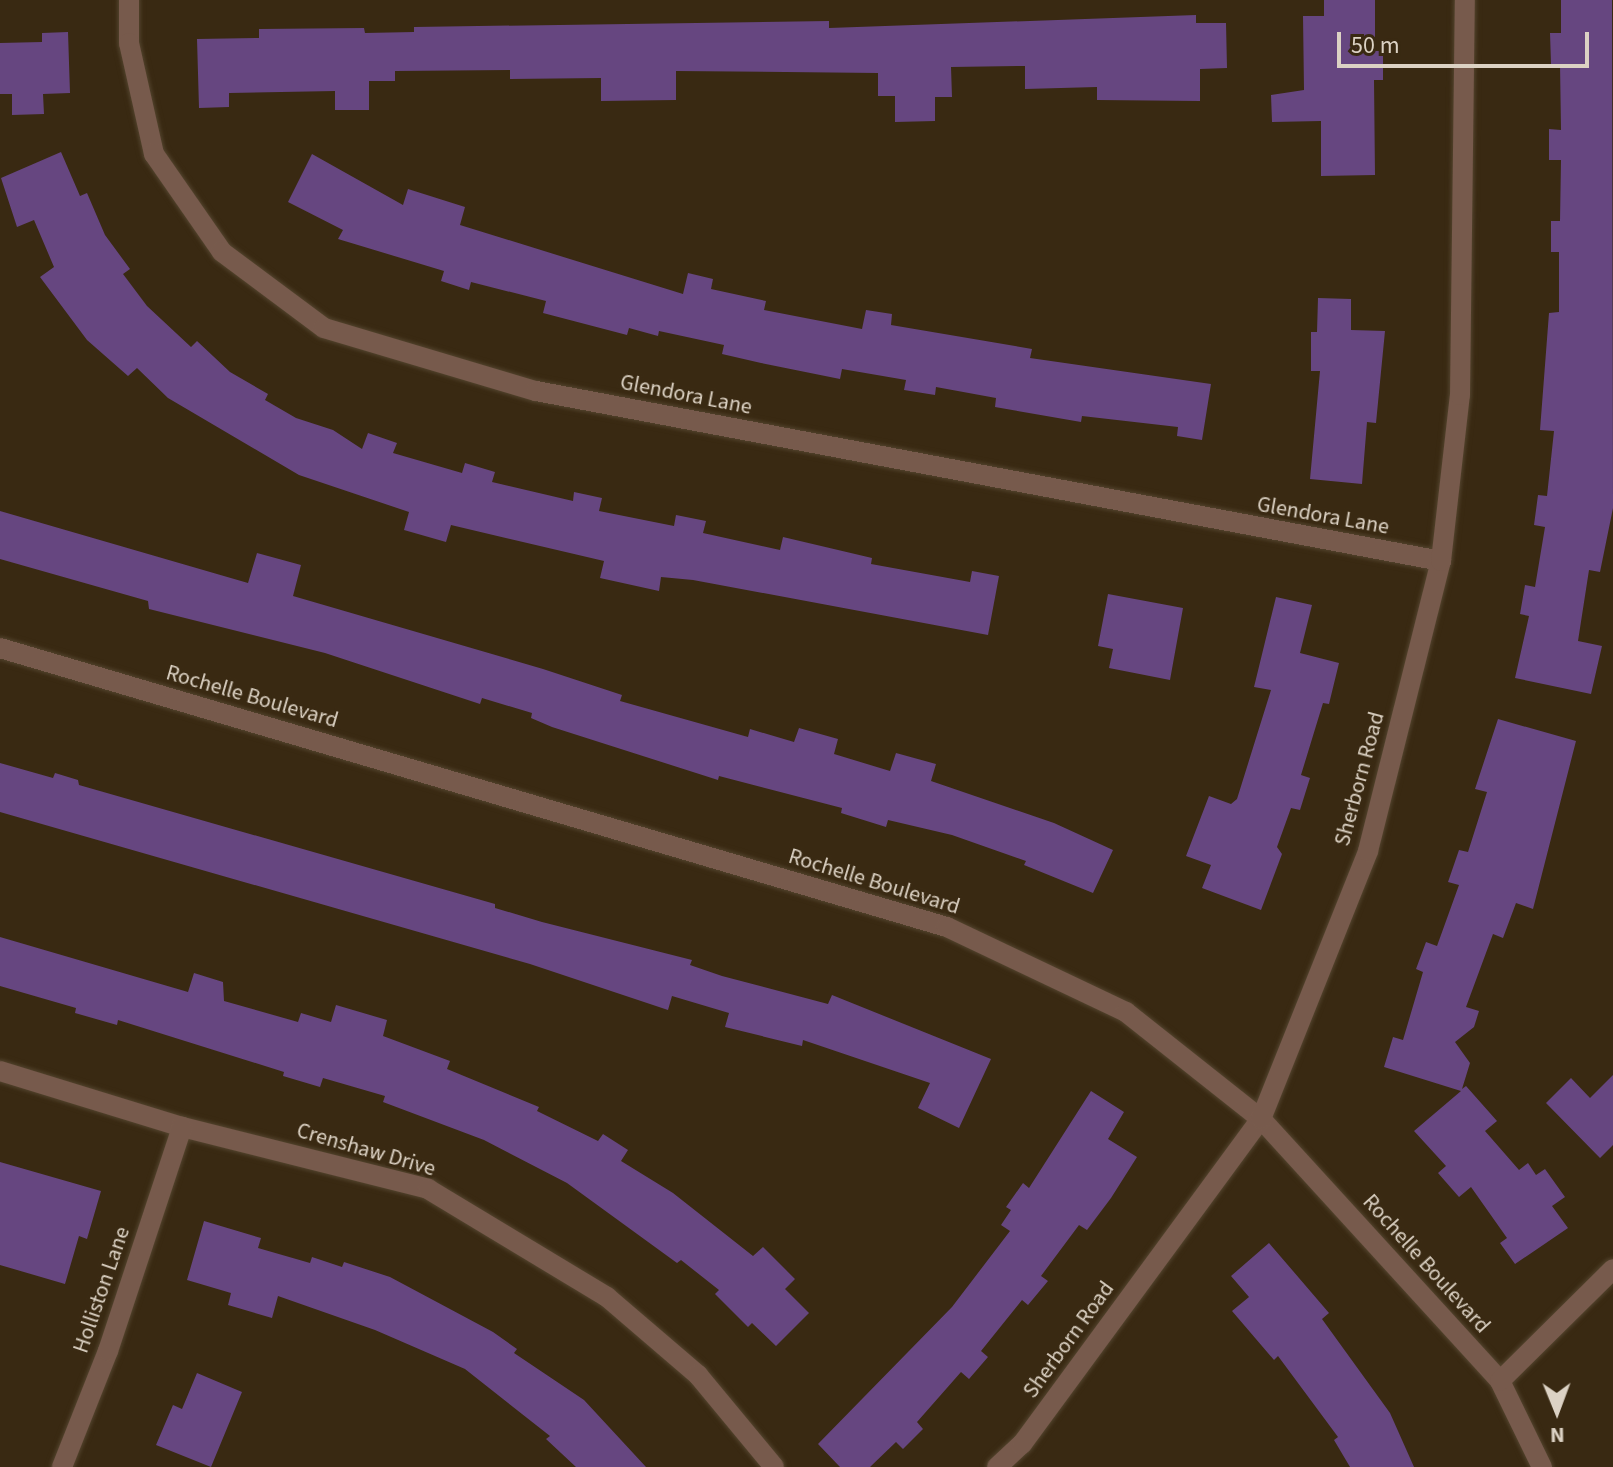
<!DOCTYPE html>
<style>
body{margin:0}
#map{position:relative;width:1613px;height:1467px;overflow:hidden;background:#392912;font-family:"Source Sans 3",sans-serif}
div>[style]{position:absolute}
.building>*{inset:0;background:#664680}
.roads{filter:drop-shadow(0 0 2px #53442e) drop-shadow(0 0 2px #53442e)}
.minor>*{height:20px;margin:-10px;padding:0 10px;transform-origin:10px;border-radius:10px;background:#775a4c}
span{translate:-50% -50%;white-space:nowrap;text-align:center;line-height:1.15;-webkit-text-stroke:6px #392912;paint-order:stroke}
.street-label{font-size:22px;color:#dcd2c4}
.north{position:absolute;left:1517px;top:1371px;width:80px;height:80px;-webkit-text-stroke:6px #392912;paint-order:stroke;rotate:179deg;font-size:22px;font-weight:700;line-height:32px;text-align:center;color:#dcd2c4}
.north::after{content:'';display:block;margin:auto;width:28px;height:36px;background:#dcd2c4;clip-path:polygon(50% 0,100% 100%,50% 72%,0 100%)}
.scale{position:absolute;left:1337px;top:32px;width:252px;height:36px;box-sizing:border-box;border:4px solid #dcd2c4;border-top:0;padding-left:10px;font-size:24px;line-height:28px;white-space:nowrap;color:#dcd2c4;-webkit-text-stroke:6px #392912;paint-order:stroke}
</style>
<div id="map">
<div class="building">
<div style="clip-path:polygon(1324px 0,1375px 0,1375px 51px,1383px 51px,1383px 80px,1374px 80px,1375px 175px,1321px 176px,1321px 121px,1272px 122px,1271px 95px,1304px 90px,1303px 16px,1324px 16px)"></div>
<div style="clip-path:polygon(1561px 0,1612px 0,1613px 508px,1600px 572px,1589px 570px,1578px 641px,1602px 646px,1591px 694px,1515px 678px,1529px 616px,1520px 614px,1525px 585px,1535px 587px,1545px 527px,1534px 525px,1538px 495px,1547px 496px,1554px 431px,1540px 430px,1549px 313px,1559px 312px,1559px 252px,1551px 252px,1551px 221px,1560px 221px,1561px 160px,1549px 160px,1549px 129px,1561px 130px,1560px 64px,1551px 64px,1550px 33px,1561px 33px)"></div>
<div style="clip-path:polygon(1196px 15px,1196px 23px,1226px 23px,1227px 68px,1200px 69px,1200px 101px,1097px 100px,1097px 87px,1025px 89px,1025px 66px,951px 67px,952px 97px,935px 97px,935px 121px,895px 122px,895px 96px,878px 96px,878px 73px,676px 71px,676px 100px,601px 101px,601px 78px,510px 79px,510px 70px,395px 71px,395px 81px,369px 81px,369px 110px,335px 110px,335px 91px,229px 93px,229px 107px,199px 108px,197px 39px,259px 38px,259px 29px,364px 28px,365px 33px,414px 32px,414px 27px,829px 21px,829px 28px)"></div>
<div style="clip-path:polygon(68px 32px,70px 93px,43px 94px,44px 114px,12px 115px,12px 94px,0 94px,0 43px,42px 42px,42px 33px)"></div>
<div style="clip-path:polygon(61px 152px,80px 196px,87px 193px,105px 235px,130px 269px,123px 274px,147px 306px,191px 347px,197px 341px,230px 372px,268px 394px,265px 400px,296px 418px,333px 430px,362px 449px,368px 433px,397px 443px,393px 453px,462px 473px,465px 463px,495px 472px,492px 482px,573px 501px,574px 492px,602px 498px,599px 511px,674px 526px,676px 515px,706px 521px,703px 533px,780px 550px,783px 537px,872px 558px,871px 564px,970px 582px,972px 571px,999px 576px,988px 635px,693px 580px,661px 577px,659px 591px,600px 578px,604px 561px,451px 525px,446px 542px,404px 530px,409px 512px,299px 475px,168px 398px,137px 368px,128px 376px,87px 340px,40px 277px,54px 267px,34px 220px,17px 227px,1px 178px)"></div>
<div style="clip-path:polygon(312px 154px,403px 205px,408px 189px,465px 207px,460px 225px,683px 294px,688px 273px,713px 279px,711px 289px,766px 301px,764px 310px,862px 329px,866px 310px,892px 314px,891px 325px,1032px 349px,1030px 358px,1211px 384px,1202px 440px,1177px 436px,1178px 427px,1082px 416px,1081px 422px,995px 407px,996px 398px,936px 387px,935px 395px,904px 390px,906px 380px,842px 369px,840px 379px,761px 363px,722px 354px,724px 345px,659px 331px,658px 336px,629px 328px,627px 335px,543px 313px,546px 301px,471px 282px,469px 290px,441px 281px,444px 271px,338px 239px,343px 230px,288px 202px)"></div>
<div style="clip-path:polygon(1318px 298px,1351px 299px,1351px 330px,1385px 331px,1376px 423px,1367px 422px,1362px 484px,1310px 479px,1320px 371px,1311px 371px,1311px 332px,1317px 332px)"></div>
<div style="clip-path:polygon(0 511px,248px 583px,257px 553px,301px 565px,293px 596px,543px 669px,622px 695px,620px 701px,748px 737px,750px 729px,794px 742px,799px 728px,838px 739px,834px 754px,890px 771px,896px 753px,936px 764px,931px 781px,1054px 823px,1113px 850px,1093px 893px,1024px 865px,1026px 861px,952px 835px,888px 820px,886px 827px,841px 813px,842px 808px,719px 776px,718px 780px,552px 727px,531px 718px,532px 713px,482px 698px,480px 704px,325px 653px,149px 609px,148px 601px,0 559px)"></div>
<div style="clip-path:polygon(1108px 594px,1183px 608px,1170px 680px,1109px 668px,1113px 649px,1098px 646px)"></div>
<div style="clip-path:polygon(1276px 597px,1312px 605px,1300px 653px,1339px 663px,1329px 704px,1323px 703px,1301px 775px,1310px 778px,1300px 810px,1291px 808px,1277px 847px,1282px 854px,1261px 910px,1202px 888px,1211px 865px,1186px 856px,1209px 796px,1231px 804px,1237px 799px,1271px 690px,1254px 687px)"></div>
<div style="clip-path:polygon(1498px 719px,1576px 741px,1533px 909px,1516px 903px,1503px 938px,1493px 934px,1466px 1007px,1479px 1011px,1474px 1027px,1455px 1042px,1470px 1063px,1462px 1089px,1466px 1086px,1497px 1121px,1485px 1131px,1519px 1170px,1528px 1163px,1536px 1175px,1545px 1169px,1565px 1197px,1552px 1206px,1568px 1228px,1515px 1264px,1500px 1243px,1507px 1238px,1471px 1187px,1459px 1197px,1438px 1173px,1446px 1166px,1414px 1131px,1461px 1091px,1384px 1067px,1393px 1037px,1403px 1040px,1423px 972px,1416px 969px,1426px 942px,1437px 946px,1459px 885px,1448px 882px,1459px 850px,1468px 852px,1487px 792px,1475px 789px)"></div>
<div style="clip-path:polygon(0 763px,53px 778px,55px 773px,78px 780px,79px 785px,495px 904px,495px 908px,542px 922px,692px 960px,690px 965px,722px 976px,828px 1004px,832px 995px,991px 1059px,959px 1128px,918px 1108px,930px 1083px,803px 1040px,802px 1046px,725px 1027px,729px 1013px,672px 996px,668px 1010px,530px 964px,0 812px)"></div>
<div style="clip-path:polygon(0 937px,188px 992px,194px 973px,223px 982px,224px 1001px,298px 1022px,301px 1013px,331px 1022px,336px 1005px,387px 1020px,383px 1036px,450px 1061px,447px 1069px,539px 1107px,537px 1111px,598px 1141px,603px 1134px,628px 1150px,621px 1161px,673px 1193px,753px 1256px,763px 1247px,795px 1279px,785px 1289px,809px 1313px,776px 1346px,752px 1323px,748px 1327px,715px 1294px,719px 1290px,681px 1260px,677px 1263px,567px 1183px,484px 1140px,383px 1102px,385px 1096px,323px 1078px,320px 1087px,283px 1076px,284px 1072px,118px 1020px,117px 1025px,75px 1013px,76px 1008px,0 986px)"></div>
<div style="clip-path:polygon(1613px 1075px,1613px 1145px,1600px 1158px,1546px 1103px,1571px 1078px,1590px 1098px)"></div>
<div style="clip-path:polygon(1091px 1091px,1124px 1112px,1108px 1139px,1137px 1157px,1111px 1198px,1087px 1230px,1079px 1225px,1041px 1276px,1048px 1281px,1028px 1305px,1022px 1300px,981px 1351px,988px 1357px,969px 1379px,961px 1372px,917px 1422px,923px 1429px,903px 1449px,896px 1442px,870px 1467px,840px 1467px,818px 1444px,952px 1307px,1010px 1231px,1001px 1225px,1011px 1210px,1006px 1207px,1023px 1183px,1029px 1188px)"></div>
<div style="clip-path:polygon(0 1162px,101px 1191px,87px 1239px,79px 1236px,65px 1284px,0 1265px)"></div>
<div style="clip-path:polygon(204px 1221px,261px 1238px,258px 1248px,310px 1263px,312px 1257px,342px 1267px,344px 1262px,390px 1277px,493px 1332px,517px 1349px,514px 1353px,584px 1400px,646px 1467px,576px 1467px,546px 1439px,550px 1436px,465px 1369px,375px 1330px,278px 1296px,272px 1318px,228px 1305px,231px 1293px,187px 1280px)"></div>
<div style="clip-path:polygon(1269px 1243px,1329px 1313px,1322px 1319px,1390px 1413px,1414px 1467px,1350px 1467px,1334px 1440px,1338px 1437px,1278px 1356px,1274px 1360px,1232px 1311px,1249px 1297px,1231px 1276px)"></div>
<div style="clip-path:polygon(197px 1373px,242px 1392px,211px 1467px,156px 1445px,173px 1405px,182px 1409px)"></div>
</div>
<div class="roads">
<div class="minor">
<div style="left:129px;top:0;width:43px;rotate:90deg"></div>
<div style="left:129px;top:43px;width:114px;rotate:77.3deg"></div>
<div style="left:154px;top:154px;width:119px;rotate:55.2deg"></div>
<div style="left:222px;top:252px;width:127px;rotate:36.7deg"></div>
<div style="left:324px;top:328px;width:221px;rotate:16.6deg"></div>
<div style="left:536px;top:391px;width:921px;rotate:10.64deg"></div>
<div style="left:0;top:648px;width:987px;rotate:16.42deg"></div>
<div style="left:947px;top:927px;width:198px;rotate:25.4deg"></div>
<div style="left:1126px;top:1012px;width:172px;rotate:38.4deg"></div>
<div style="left:1261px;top:1119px;width:355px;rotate:47.6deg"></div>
<div style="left:1500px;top:1381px;width:96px;rotate:64deg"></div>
<div style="left:0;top:1071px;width:190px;rotate:17.1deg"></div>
<div style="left:182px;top:1127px;width:254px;rotate:14.1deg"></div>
<div style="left:428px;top:1189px;width:209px;rotate:31.1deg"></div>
<div style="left:607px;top:1297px;width:120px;rotate:40.6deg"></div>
<div style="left:698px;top:1375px;width:119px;rotate:50.4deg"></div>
<div style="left:1500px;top:1381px;width:159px;rotate:-44.7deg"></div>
<div style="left:62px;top:1467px;width:125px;rotate:-68.4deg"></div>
<div style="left:108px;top:1351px;width:236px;rotate:-71.7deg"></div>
<div style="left:997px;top:1467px;width:34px;rotate:-43deg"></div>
<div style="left:1022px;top:1444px;width:403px;rotate:-53.7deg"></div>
<div style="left:1261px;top:1119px;width:289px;rotate:-68.2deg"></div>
<div style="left:1368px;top:851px;width:299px;rotate:-75.9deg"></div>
<div style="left:1441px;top:561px;width:167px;rotate:-83.5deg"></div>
<div style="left:1460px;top:395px;width:395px;rotate:-89.3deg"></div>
</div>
</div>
<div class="street-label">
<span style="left:686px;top:395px;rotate:11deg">Glendora Lane</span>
<span style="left:1323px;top:516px;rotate:10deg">Glendora Lane</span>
<span style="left:252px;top:697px;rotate:16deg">Rochelle Boulevard</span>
<span style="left:1360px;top:779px;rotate:-75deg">Sherborn Road</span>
<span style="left:874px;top:882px;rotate:17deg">Rochelle Boulevard</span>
<span style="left:366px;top:1150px;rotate:16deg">Crenshaw Drive</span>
<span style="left:1426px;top:1264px;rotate:48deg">Rochelle Boulevard</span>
<span style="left:102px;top:1290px;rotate:-71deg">Holliston Lane</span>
<span style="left:1069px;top:1340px;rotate:-54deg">Sherborn Road</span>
</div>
<div class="north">N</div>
<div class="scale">50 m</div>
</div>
